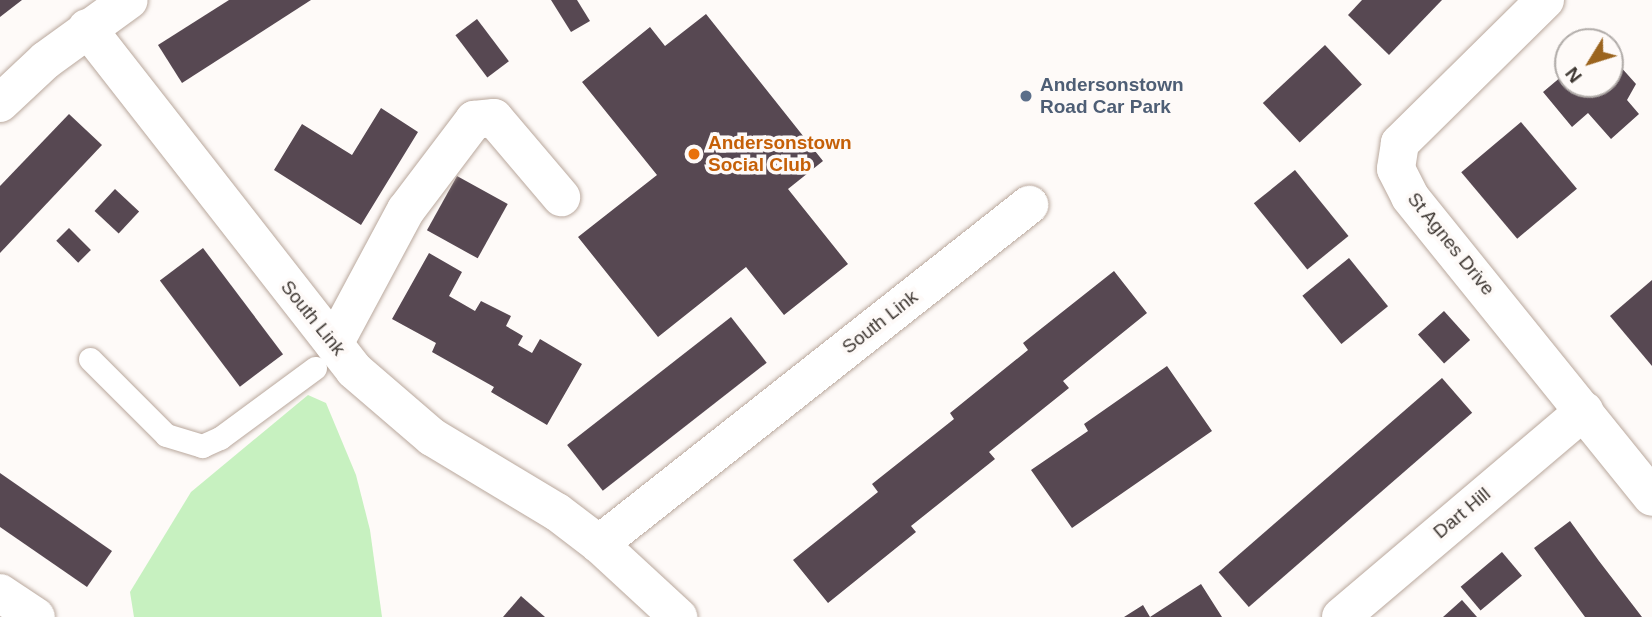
<!DOCTYPE html>
<style>
body{margin:0}
#map{position:relative;width:1652px;height:617px;overflow:hidden;background:#fefaf8;font-family:Arial,sans-serif}
div>[style]{position:absolute}
.green>*{inset:0;background:#c7f1c0}
.building>*{inset:0;background:#574852;transform-origin:0 0}
.roads{filter:drop-shadow(0 0 2px #b9a89d) drop-shadow(0 0 2px #b9a89d)}
.service>*{height:23px;margin:-11.5px;padding:0 11.5px;transform-origin:11.5px;border-radius:11.5px;background:#fff}
.minor>*{height:38px;margin:-19px;padding:0 19px;transform-origin:19px;border-radius:19px;background:#fff}
.dots>*{width:19px;height:19px;translate:-50% -50%;box-sizing:border-box;border:4px solid #fefaf8;border-radius:50%}
span{translate:-50% -50%;white-space:nowrap;text-align:center;line-height:1.15;-webkit-text-stroke:7px #fefaf8;paint-order:stroke}
.service-label{font-size:19px;color:#4e5e75;font-weight:700}
.left{translate:0 -50%;text-align:left}
.food-label{font-size:19px;color:#c56008;font-weight:700}
.street-label{font-size:19px;color:#3e3732}
.north{position:absolute;left:1554px;top:28px;width:70px;height:70px;box-sizing:border-box;background:#fefaf8;border:2px solid #b1aca9;border-radius:50%;rotate:232deg;font-size:19px;font-weight:700;line-height:28px;text-align:center;color:#3e3732}
.north::after{content:'';display:block;margin:auto;width:24px;height:32px;background:#9b641e;clip-path:polygon(50% 0,100% 100%,50% 72%,0 100%)}
</style>
<div id="map">
<div class="green">
<div style="clip-path:polygon(308px 395px,326px 403px,356px 475px,370px 530px,382px 617px,134px 617px,130px 592px,191px 492px)"></div>
</div>
<div class="building">
<div style="clip-path:polygon(0 0,22px 0,0 17px)"></div>
<div style="clip-path:polygon(229px 0,311px 0,182px 83px,158px 45px)"></div>
<div style="clip-path:polygon(551px 0,577px 0,590px 21px,571px 32px)"></div>
<div style="clip-path:polygon(1362px 0,1442px 0,1389px 55px,1348px 15px)"></div>
<div style="clip-path:polygon(706px 14px,823px 161px,788px 189px,848px 264px,784px 315px,746px 267px,658px 337px,578px 237px,657px 175px,582px 82px,650px 27px,665px 46px)"></div>
<div style="left:477px;top:19px;width:53px;height:27px;rotate:53deg"></div>
<div style="left:1325px;top:45px;width:54px;height:85px;rotate:47deg"></div>
<div style="clip-path:polygon(1610px 55px,1636px 84px,1627px 100px,1639px 114px,1611px 139px,1588px 113px,1572px 127px,1543px 92px,1568px 71px,1568px 84px,1610px 84px)"></div>
<div style="clip-path:polygon(381px 108px,418px 132px,361px 225px,274px 170px,302px 124px,352px 155px)"></div>
<div style="clip-path:polygon(69px 114px,102px 145px,0 253px,0 186px)"></div>
<div style="left:1521px;top:122px;width:87px;height:78px;rotate:50deg"></div>
<div style="left:1295px;top:170px;width:85px;height:53px;rotate:51deg"></div>
<div style="left:457px;top:176px;width:58px;height:62px;rotate:29deg"></div>
<div style="left:115px;top:189px;width:33px;height:30px;rotate:43deg"></div>
<div style="left:69px;top:228px;width:31px;height:18px;rotate:45deg"></div>
<div style="left:203px;top:248px;width:133px;height:54px;rotate:53deg"></div>
<div style="clip-path:polygon(429px 253px,462px 272px,449px 296px,475px 311px,481px 301px,511px 316px,506px 326px,523px 336px,518px 345px,532px 353px,540px 339px,582px 364px,547px 425px,491px 392px,494px 387px,432px 352px,436px 343px,392px 319px)"></div>
<div style="left:1349px;top:258px;width:62px;height:60px;rotate:51deg"></div>
<div style="clip-path:polygon(1114px 271px,1147px 313px,1063px 381px,1069px 388px,989px 452px,995px 459px,911px 526px,916px 532px,828px 603px,793px 560px,878px 492px,872px 484px,954px 419px,950px 413px,1028px 350px,1023px 343px)"></div>
<div style="clip-path:polygon(1652px 280px,1652px 366px,1610px 316px)"></div>
<div style="left:1444px;top:311px;width:39px;height:35px;rotate:48deg"></div>
<div style="left:731px;top:317px;width:58px;height:208px;rotate:52deg"></div>
<div style="clip-path:polygon(1167px 366px,1212px 431px,1072px 528px,1031px 470px,1088px 431px,1084px 424px)"></div>
<div style="left:1442px;top:378px;width:46px;height:296px;rotate:49deg"></div>
<div style="clip-path:polygon(0 473px,112px 551px,87px 587px,0 527px)"></div>
<div style="clip-path:polygon(1570px 521px,1599px 561px,1642px 617px,1585px 617px,1534px 548px)"></div>
<div style="left:1502px;top:552px;width:31px;height:54px;rotate:50deg"></div>
<div style="clip-path:polygon(1201px 584px,1222px 617px,1124px 617px,1143px 605px,1150px 617px)"></div>
<div style="clip-path:polygon(521px 596px,545px 617px,503px 617px)"></div>
<div style="clip-path:polygon(1462px 600px,1477px 617px,1443px 617px)"></div>
</div>
<div class="roads">
<div class="service">
<div style="left:90px;top:359px;width:107px;rotate:45deg"></div>
<div style="left:166px;top:435px;width:38px;rotate:17deg"></div>
<div style="left:202px;top:446px;width:20px;rotate:-24deg"></div>
<div style="left:220px;top:438px;width:118px;rotate:-36.4deg"></div>
</div>
<div class="minor">
<div style="left:1545px;top:0;width:204px;rotate:135.4deg"></div>
<div style="left:1400px;top:143px;width:26px;rotate:99deg"></div>
<div style="left:1396px;top:169px;width:31px;rotate:63deg"></div>
<div style="left:1410px;top:197px;width:385px;rotate:51.1deg"></div>
<div style="left:87px;top:28px;width:434px;rotate:52deg"></div>
<div style="left:354px;top:370px;width:103px;rotate:40.7deg"></div>
<div style="left:432px;top:437px;width:146px;rotate:31deg"></div>
<div style="left:557px;top:512px;width:53px;rotate:37.3deg"></div>
<div style="left:599px;top:544px;width:108px;rotate:42.7deg"></div>
<div style="left:0;top:103px;width:63px;rotate:-43.1deg"></div>
<div style="left:46px;top:60px;width:102px;rotate:-35.9deg"></div>
<div style="left:334px;top:344px;width:152px;rotate:-61.8deg"></div>
<div style="left:406px;top:210px;width:113px;rotate:-52.9deg"></div>
<div style="left:474px;top:120px;width:20px;rotate:-6deg"></div>
<div style="left:494px;top:118px;width:104px;rotate:49.7deg"></div>
<div style="left:599px;top:544px;width:548px;rotate:-38.25deg"></div>
<div style="left:0;top:593px;width:43px;rotate:33.7deg"></div>
<div style="left:1341px;top:617px;width:319px;rotate:-40.3deg"></div>
</div>
</div>
<div class="dots">
<div style="left:1026px;top:96px;background:#5c6f8a"></div>
<div style="left:694px;top:154px;background:#e8710a"></div>
</div>
<div class="service-label">
<span class="left" style="left:1040px;top:96px">Andersonstown<br>Road Car Park</span>
</div>
<div class="food-label">
<span class="left" style="left:708px;top:154px">Andersonstown<br>Social Club</span>
</div>
<div class="street-label">
<span style="left:1451px;top:244px;rotate:51deg">St Agnes Drive</span>
<span style="left:313px;top:318px;rotate:51deg">South Link</span>
<span style="left:880px;top:322px;rotate:-38deg">South Link</span>
<span style="left:1462px;top:513px;rotate:-40deg">Dart Hill</span>
</div>
<div class="north">N</div>
</div>
